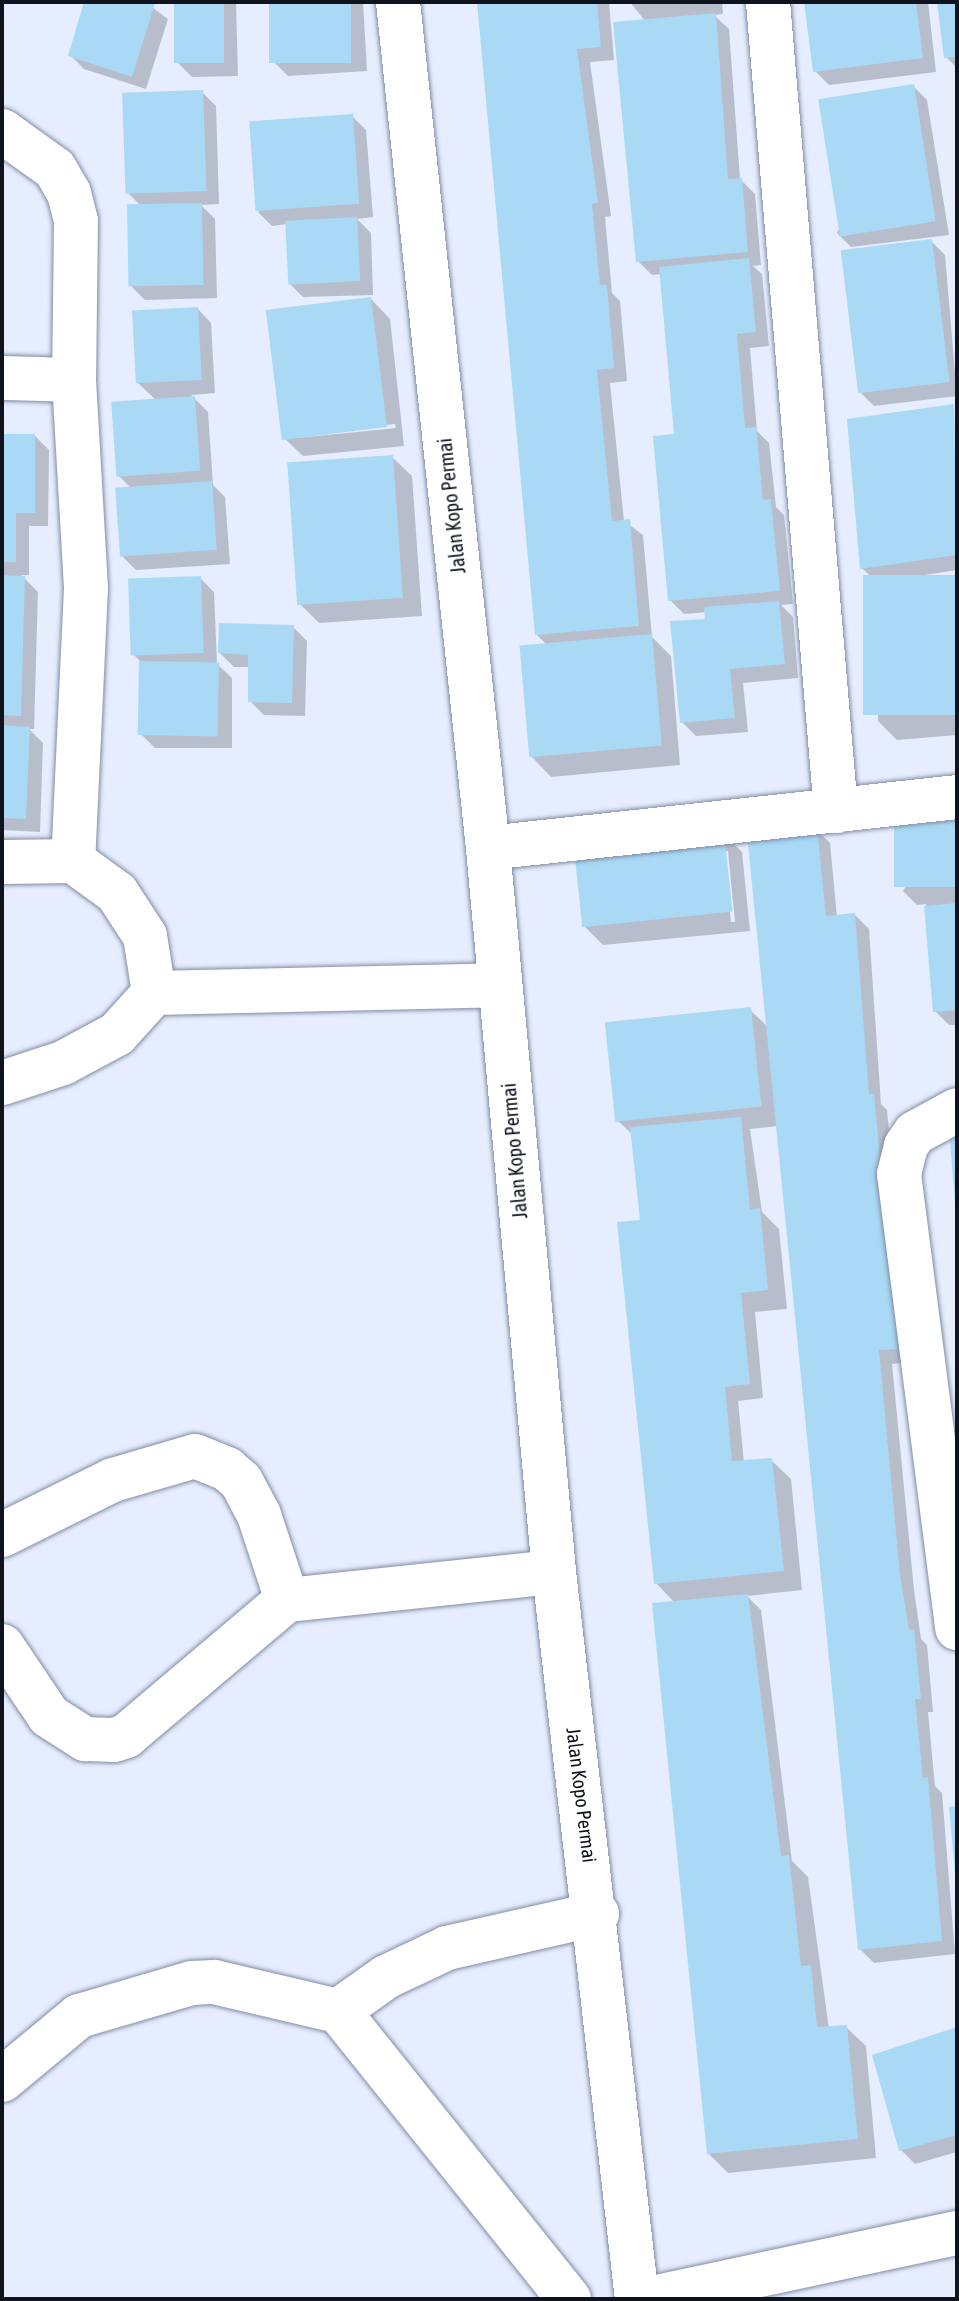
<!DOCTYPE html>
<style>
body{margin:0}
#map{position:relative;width:959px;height:2301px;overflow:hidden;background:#e5edfe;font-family:"Asap Condensed",sans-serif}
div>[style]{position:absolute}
.shadow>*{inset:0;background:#0003}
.building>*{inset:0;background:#a9d9f5;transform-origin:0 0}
.roads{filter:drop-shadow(0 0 2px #808ca5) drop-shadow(0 0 2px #808ca5)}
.street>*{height:44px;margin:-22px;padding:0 22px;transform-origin:22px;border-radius:22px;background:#fff}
span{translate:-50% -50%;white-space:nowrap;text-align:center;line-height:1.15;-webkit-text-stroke:6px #fff;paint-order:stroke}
.street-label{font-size:20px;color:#0f131d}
.frame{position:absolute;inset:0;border:4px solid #0f131d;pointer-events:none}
</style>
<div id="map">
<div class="shadow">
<div style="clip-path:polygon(86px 2px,145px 2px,168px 19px,146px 89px,84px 69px,70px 55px)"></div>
<div style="clip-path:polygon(176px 2px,236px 2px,238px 76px,192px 77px,178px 63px)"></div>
<div style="clip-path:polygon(271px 2px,363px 2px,367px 71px,288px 76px,274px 62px)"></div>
<div style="clip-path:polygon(478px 2px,609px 2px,614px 60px,590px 62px,611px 216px,605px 217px,612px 293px,620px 301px,627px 381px,610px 383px,624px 521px,643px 535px,652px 637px,671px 656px,680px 765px,551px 777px,532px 757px,547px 645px,537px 635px)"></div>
<div style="clip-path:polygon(630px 2px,722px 2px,723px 14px,714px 15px,729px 29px,740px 179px,755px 194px,761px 265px,753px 266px,762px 274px,769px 346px,750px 348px,757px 431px,769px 443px,776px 507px,784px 515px,793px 604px,781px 605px,793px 617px,798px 678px,743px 683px,748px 732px,696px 736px,682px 722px,708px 620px,707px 612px,684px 614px,670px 600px,676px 436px,661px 274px,652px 275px,638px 261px,645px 21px)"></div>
<div style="clip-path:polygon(806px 2px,928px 2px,936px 72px,829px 85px,815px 71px)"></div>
<div style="clip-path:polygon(939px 2px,957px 2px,957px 68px,946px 57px)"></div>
<div style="clip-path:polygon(913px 86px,927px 100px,949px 235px,851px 247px,837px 233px)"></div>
<div style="clip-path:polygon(202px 92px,216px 106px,219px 204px,201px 205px,215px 219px,217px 298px,145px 300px,131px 286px,141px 206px,128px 193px)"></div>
<div style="clip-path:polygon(352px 116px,366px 130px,373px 217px,357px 219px,371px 233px,373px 295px,303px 297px,289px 283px,287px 224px,272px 226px,258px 212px)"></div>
<div style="clip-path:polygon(931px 241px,945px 255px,957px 396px,874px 406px,860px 392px)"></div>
<div style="clip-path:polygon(evenodd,371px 299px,390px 319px,404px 446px,303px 456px,283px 437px,371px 299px,395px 424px,396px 428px,297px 438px,297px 434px,395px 424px)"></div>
<div style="clip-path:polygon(198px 309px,211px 323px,215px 393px,191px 395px,208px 412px,213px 485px,225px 497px,230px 564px,136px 570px,122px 556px,132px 489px,118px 475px,156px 400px,138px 383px)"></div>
<div style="clip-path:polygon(953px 406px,957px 570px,905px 578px,957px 577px,957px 735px,897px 740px,878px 721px,878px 584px,862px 568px)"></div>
<div style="clip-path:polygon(2px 436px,35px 436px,49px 450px,48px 526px,29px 526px,29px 575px,21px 575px,38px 592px,34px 729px,29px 729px,43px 743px,40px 832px,2px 830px)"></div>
<div style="clip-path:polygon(392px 457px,412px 476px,422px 616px,319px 623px,300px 604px)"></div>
<div style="clip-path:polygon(200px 578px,214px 592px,217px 664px,232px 678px,232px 748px,155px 748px,141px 734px,141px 662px,133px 654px)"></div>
<div style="clip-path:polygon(293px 627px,307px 641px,305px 716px,264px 715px,250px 701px,250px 667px,234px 667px,220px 653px)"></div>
<div style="clip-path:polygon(957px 809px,957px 1025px,949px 1025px,935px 1011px,926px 904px,917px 905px,903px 891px)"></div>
<div style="clip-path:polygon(816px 829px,830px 843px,837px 917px,855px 915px,869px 929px,881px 1104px,887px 1110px,911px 1362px,892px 1364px,914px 1590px,921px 1639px,927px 1645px,933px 1712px,928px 1712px,935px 1786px,942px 1793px,955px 1954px,874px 1963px,860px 1949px,778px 1126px,750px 1129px,762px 1212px,779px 1229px,787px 1309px,755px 1312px,763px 1398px,738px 1401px,744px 1463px,771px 1460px,791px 1479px,802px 1590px,747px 1596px,761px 1610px,792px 1861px,808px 1877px,829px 2029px,846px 2027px,866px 2046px,876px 2158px,728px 2173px,708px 2153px,675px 1603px,656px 1583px,642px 1221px,633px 1135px,617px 1120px,750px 1010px,769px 1028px)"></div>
<div style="clip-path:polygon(evenodd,723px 833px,742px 852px,750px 931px,603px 945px,584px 926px,723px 833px,724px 851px,728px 851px,735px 922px,731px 922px,724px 851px)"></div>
<div style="clip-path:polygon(957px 2032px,957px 2152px,915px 2164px,901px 2150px)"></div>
</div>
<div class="building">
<div style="clip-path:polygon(84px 2px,155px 3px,132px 77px,68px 56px)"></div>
<div style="left:174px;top:2px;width:50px;height:61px"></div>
<div style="left:269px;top:2px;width:82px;height:61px"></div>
<div style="clip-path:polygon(477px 2px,597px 2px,601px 47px,577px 49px,598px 203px,592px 204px,600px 285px,607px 285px,614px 368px,597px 370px,612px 521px,630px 519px,639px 626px,535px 635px)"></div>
<div style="clip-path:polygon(804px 2px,916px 2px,923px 58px,813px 72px)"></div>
<div style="clip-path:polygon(937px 2px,957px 2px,957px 57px,944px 58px)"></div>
<div style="clip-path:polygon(716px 13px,728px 179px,742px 178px,748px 252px,636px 262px,613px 22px)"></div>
<div style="left:914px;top:84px;width:139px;height:97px;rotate:81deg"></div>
<div style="left:203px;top:90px;width:101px;height:81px;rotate:88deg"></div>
<div style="left:353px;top:114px;width:90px;height:104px;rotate:86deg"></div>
<div style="left:202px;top:203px;width:82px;height:75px;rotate:89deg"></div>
<div style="left:357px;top:217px;width:64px;height:72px;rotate:87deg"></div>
<div style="left:932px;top:239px;width:144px;height:92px;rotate:83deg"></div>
<div style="clip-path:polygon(749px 258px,756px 332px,737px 334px,745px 428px,756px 427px,763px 500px,771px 499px,780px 591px,668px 601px,653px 436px,674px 434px,659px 267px)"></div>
<div style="left:371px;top:297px;width:131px;height:106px;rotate:83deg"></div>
<div style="left:198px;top:307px;width:73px;height:66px;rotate:87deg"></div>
<div style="left:195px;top:396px;width:75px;height:84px;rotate:86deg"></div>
<div style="clip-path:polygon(954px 404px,957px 555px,860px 569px,847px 419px)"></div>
<div style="clip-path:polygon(2px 434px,35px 434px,35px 513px,16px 513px,16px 562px,2px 562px)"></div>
<div style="left:393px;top:455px;width:143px;height:106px;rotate:86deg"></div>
<div style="left:212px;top:481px;width:69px;height:97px;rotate:86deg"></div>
<div style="clip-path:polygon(2px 575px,25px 576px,21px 716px,2px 715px)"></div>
<div style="left:957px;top:575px;width:140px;height:94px;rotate:90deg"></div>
<div style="left:201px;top:576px;width:77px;height:73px;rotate:88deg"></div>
<div style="clip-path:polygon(779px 601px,785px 664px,730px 669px,735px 718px,680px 723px,670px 621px,705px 619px,704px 607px)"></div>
<div style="clip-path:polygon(219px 623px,294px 625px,292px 703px,248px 702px,248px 655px,218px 653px)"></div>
<div style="left:652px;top:634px;width:112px;height:133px;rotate:85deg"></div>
<div style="left:139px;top:661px;width:80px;height:74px;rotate:1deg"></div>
<div style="clip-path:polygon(2px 725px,30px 727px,26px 819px,2px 818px)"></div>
<div style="left:957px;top:809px;width:78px;height:63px;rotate:90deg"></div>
<div style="clip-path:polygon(817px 827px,826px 916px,855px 913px,869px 1094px,874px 1094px,898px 1349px,879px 1350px,900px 1575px,909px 1630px,914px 1629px,921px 1699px,915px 1699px,923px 1778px,928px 1777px,942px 1941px,858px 1950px,747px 834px)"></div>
<div style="left:724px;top:831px;width:81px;height:151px;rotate:84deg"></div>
<div style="clip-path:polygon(957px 903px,957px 1010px,933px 1012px,924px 906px)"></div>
<div style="left:751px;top:1007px;width:100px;height:147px;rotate:84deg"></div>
<div style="clip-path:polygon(741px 1117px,750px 1209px,760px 1208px,768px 1290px,741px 1293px,750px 1384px,725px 1387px,732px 1461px,772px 1458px,784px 1571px,654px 1584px,617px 1222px,640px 1220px,630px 1127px)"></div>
<div style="clip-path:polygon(957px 1128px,957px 1202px,955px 1202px,949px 1129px)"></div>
<div style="clip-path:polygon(748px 1594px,781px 1856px,789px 1855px,801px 1966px,811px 1965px,817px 2027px,847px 2025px,858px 2139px,707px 2154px,652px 1603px)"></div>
<div style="clip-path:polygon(957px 1806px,957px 1872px,955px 1872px,949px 1807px)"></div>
<div style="clip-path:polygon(957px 2027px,957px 2135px,899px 2151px,872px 2055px)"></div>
</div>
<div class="roads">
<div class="street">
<div style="left:398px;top:2px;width:851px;rotate:83.93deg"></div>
<div style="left:488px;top:848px;width:727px;rotate:84.79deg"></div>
<div style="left:554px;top:1572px;width:732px;rotate:83.49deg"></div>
<div style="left:768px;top:2px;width:812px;rotate:85.2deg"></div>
<div style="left:2px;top:131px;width:65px;rotate:35.6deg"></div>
<div style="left:55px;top:169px;width:28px;rotate:60deg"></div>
<div style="left:69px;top:193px;width:29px;rotate:76deg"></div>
<div style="left:76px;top:221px;width:159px;rotate:90.7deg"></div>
<div style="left:74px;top:380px;width:208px;rotate:86.7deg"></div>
<div style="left:86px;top:588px;width:273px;rotate:92.7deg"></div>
<div style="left:2px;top:378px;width:72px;rotate:1.6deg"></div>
<div style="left:488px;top:848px;width:472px;rotate:-6.2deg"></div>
<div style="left:2px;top:862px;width:71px;rotate:-0.8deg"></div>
<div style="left:73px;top:861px;width:54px;rotate:36deg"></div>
<div style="left:117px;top:893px;width:51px;rotate:56.9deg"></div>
<div style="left:145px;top:936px;width:58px;rotate:81deg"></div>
<div style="left:154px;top:993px;width:55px;rotate:132.1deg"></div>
<div style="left:117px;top:1034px;width:61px;rotate:151.8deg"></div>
<div style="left:63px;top:1063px;width:64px;rotate:161.8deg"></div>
<div style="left:154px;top:993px;width:346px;rotate:-1.3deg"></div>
<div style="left:957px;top:1110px;width:48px;rotate:151.3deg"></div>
<div style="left:915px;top:1133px;width:16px;rotate:125deg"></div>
<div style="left:906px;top:1146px;width:29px;rotate:104deg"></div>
<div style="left:899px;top:1174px;width:458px;rotate:82.7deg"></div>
<div style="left:2px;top:1535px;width:124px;rotate:-26.4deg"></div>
<div style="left:113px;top:1480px;width:85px;rotate:-16.3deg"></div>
<div style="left:195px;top:1456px;width:35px;rotate:22deg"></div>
<div style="left:227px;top:1469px;width:18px;rotate:41deg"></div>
<div style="left:241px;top:1481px;width:38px;rotate:62deg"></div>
<div style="left:259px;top:1515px;width:89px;rotate:71.8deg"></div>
<div style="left:2px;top:1646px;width:84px;rotate:56.1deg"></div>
<div style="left:49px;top:1716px;width:43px;rotate:32.6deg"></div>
<div style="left:85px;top:1739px;width:29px;rotate:2deg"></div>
<div style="left:114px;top:1740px;width:13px;rotate:-18deg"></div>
<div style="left:126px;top:1736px;width:211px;rotate:-40.2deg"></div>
<div style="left:287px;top:1600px;width:268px;rotate:-6deg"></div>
<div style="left:2px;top:2080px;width:100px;rotate:-39.7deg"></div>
<div style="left:79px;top:2016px;width:118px;rotate:-16.3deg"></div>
<div style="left:192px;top:1983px;width:22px;rotate:-3deg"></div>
<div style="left:214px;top:1982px;width:127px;rotate:13.2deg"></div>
<div style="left:569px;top:2299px;width:369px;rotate:-128.7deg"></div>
<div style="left:338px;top:2011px;width:59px;rotate:-35.3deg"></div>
<div style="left:386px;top:1977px;width:68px;rotate:-25.4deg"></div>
<div style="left:447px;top:1948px;width:154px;rotate:-12.8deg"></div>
<div style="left:648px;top:2299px;width:316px;rotate:-12.1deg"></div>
</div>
</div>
<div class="street-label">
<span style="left:451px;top:506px;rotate:-96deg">Jalan Kopo Permai</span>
<span style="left:514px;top:1151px;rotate:-95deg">Jalan Kopo Permai</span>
<span style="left:582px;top:1795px;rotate:83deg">Jalan Kopo Permai</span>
</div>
<div class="frame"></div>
</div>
